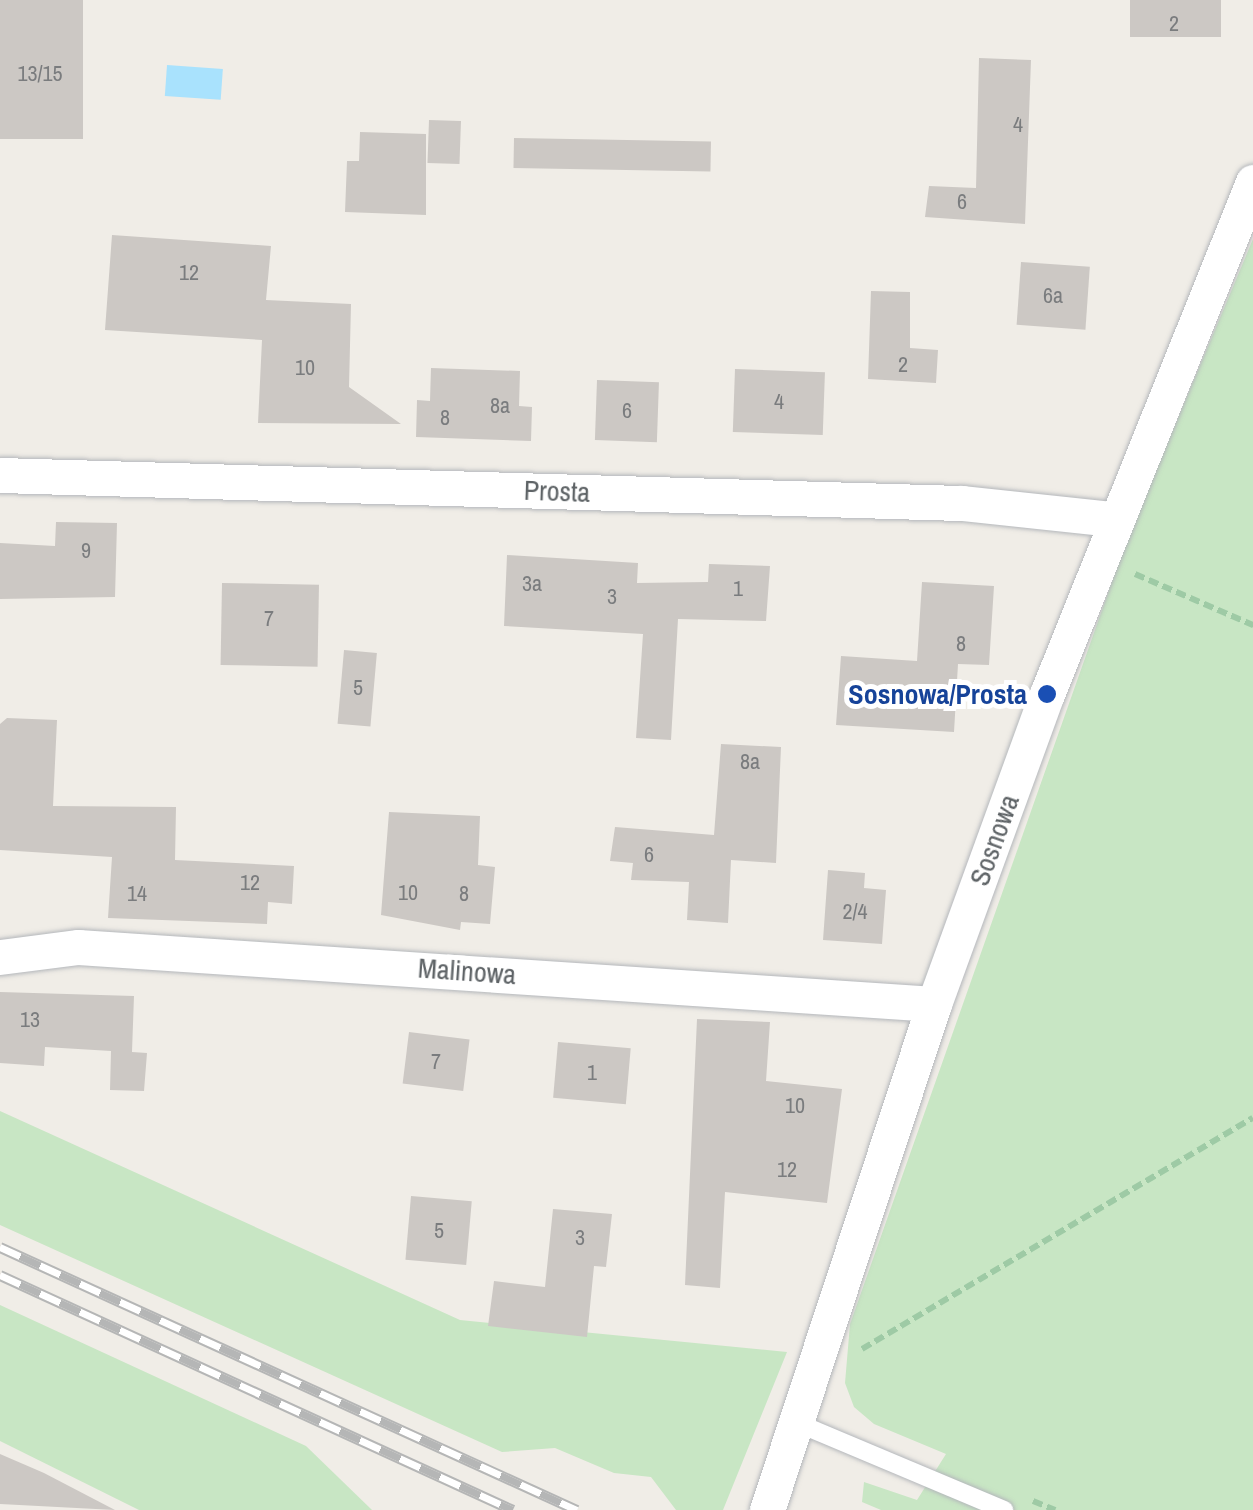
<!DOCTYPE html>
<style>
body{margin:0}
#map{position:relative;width:1253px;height:1510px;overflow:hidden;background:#f0ede7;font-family:"Archivo Narrow",sans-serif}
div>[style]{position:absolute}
.green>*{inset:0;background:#c8e6c4}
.water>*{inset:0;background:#a9e2fd;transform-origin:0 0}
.building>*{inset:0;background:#ccc8c4;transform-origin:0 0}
.path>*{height:6px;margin-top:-3px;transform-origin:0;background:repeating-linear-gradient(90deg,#9ecaa5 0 10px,transparent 0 15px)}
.roads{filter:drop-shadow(0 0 2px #b4b7bb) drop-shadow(0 0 2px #b4b7bb)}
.service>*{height:18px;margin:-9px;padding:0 9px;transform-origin:9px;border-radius:9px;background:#fff}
.minor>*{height:35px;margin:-17.5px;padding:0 17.5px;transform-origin:17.5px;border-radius:17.5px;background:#fff}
.rail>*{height:11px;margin-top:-5.5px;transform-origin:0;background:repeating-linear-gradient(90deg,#fff 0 22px,#b5b6b6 0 44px);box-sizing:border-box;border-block:2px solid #b5b6b6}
.dots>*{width:28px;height:28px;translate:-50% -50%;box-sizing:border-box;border:5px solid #fff;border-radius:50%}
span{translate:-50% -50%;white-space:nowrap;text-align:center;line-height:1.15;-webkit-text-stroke:10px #fff;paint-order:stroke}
.number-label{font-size:22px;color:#7a7c7e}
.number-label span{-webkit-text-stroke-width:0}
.street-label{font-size:28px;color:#5e6366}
.transit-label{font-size:28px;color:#164399;font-weight:700}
.right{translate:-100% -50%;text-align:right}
</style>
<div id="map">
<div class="green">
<div style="clip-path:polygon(1253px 239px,1253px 1510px,881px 1510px,862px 1502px,864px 1482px,917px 1500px,946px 1454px,874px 1424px,854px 1407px,845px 1383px,850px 1324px,1126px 542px)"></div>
<div style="clip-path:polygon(0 1111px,460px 1320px,787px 1352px,723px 1510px,676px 1510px,651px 1477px,614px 1473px,555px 1448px,502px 1452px,0 1225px)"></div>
<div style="clip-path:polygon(0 1305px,306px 1446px,372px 1510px,139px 1510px,0 1441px)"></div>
</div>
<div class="water">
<div style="left:167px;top:65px;width:56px;height:31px;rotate:4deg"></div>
</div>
<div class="building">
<div style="left:0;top:0;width:83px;height:139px"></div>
<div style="left:1130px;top:0;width:91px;height:37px"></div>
<div style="clip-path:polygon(979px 58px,1031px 60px,1025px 224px,925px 217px,929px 186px,976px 188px)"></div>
<div style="left:429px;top:120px;width:32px;height:43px;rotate:2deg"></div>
<div style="clip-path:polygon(360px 132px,426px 134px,426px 215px,345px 212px,347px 161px,359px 161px)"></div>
<div style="left:514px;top:138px;width:197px;height:30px;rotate:1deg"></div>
<div style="clip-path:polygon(112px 235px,271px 246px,266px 300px,351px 304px,349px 387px,401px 424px,258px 423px,262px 340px,105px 330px)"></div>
<div style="left:1021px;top:262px;width:69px;height:63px;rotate:4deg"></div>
<div style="clip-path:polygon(871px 291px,910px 292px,910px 348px,938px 350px,936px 383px,868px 379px)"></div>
<div style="clip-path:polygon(431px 368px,520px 371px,519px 406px,532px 407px,531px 441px,416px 437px,417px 400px,430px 401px)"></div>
<div style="left:735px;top:369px;width:90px;height:63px;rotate:2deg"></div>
<div style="left:597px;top:380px;width:62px;height:60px;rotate:2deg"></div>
<div style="clip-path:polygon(56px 522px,117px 523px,115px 597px,0 599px,0 543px,55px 546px)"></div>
<div style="clip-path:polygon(507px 555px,638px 563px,637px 583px,708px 582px,709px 564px,770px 566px,766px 621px,678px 619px,671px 740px,636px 738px,643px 634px,504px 626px)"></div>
<div style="clip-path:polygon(922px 582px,994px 586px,989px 665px,958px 664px,954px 732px,836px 725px,841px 656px,917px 661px)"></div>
<div style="left:222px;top:583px;width:97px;height:82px;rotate:1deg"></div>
<div style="left:344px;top:650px;width:33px;height:74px;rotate:5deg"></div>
<div style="clip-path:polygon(7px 718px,57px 720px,53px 806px,176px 807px,175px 860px,294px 866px,292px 904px,268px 902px,267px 924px,108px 918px,112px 857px,0 850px,0 724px)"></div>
<div style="clip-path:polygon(721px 744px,781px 747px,776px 863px,731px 860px,728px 923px,687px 920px,689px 882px,631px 880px,633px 863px,610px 861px,615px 827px,714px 835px)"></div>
<div style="clip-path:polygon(389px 812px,480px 816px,478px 865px,495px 867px,490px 924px,461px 922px,460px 930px,381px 915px)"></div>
<div style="clip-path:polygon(828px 870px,865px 873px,864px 888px,886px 890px,882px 944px,823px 940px)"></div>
<div style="clip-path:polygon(0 992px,134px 996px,132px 1052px,147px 1053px,144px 1091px,110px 1090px,111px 1051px,45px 1047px,44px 1066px,0 1063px)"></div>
<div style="clip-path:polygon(697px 1019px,770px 1022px,766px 1081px,842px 1089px,827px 1203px,725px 1192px,720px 1288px,685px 1285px)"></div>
<div style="left:409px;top:1032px;width:61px;height:52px;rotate:7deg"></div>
<div style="left:558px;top:1042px;width:73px;height:56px;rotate:5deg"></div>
<div style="left:411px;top:1196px;width:61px;height:64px;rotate:5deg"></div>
<div style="clip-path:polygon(553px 1209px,612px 1214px,606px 1267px,594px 1266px,587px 1337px,488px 1326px,494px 1281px,545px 1287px)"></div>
<div style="clip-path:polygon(0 1454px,44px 1473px,115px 1510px,0 1504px)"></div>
</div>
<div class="path">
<div style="left:1135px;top:574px;width:129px;rotate:23.4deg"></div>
<div style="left:862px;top:1349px;width:454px;rotate:-30.6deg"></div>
<div style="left:1033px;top:1501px;width:24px;rotate:22deg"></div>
</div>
<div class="roads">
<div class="service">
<div style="left:795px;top:1422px;width:227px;rotate:22.8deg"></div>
</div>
<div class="minor">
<div style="left:0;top:475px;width:962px;rotate:1.67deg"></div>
<div style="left:962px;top:503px;width:151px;rotate:6.1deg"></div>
<div style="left:0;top:957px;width:79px;rotate:-7.3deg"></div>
<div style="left:78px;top:947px;width:858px;rotate:3.81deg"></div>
<div style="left:767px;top:1510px;width:533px;rotate:-71.74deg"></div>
<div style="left:934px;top:1004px;width:330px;rotate:-70deg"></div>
<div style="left:1047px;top:694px;width:552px;rotate:-68.08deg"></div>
</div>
</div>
<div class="rail">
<div style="left:0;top:1247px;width:634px;rotate:24.5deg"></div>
<div style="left:0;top:1275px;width:564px;rotate:24.61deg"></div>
</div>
<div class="dots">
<div style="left:1047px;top:694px;background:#1a4fb4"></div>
</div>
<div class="number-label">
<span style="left:1174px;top:24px">2</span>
<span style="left:40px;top:74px">13/15</span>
<span style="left:1018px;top:125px">4</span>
<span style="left:962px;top:202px">6</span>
<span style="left:189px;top:273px">12</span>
<span style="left:1053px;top:296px">6a</span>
<span style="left:903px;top:365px">2</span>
<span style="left:305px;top:368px">10</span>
<span style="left:779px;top:402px">4</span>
<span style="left:500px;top:406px">8a</span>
<span style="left:627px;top:411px">6</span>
<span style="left:445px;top:418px">8</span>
<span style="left:86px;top:551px">9</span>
<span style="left:532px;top:584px">3a</span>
<span style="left:738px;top:589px">1</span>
<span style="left:612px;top:597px">3</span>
<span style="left:269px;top:619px">7</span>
<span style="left:961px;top:644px">8</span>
<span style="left:358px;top:688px">5</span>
<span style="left:750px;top:762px">8a</span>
<span style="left:649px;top:855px">6</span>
<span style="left:250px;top:883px">12</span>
<span style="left:408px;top:893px">10</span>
<span style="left:137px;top:894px">14</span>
<span style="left:464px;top:894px">8</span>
<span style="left:855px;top:912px">2/4</span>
<span style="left:30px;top:1020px">13</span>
<span style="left:436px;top:1062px">7</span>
<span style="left:592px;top:1073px">1</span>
<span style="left:795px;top:1106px">10</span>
<span style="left:787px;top:1170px">12</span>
<span style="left:439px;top:1231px">5</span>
<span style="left:580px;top:1238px">3</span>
</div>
<div class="street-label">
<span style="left:557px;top:491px;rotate:2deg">Prosta</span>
<span style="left:994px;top:840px;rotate:-70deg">Sosnowa</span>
<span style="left:467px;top:971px;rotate:4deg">Malinowa</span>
</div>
<div class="transit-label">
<span class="right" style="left:1027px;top:694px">Sosnowa/Prosta</span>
</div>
</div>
